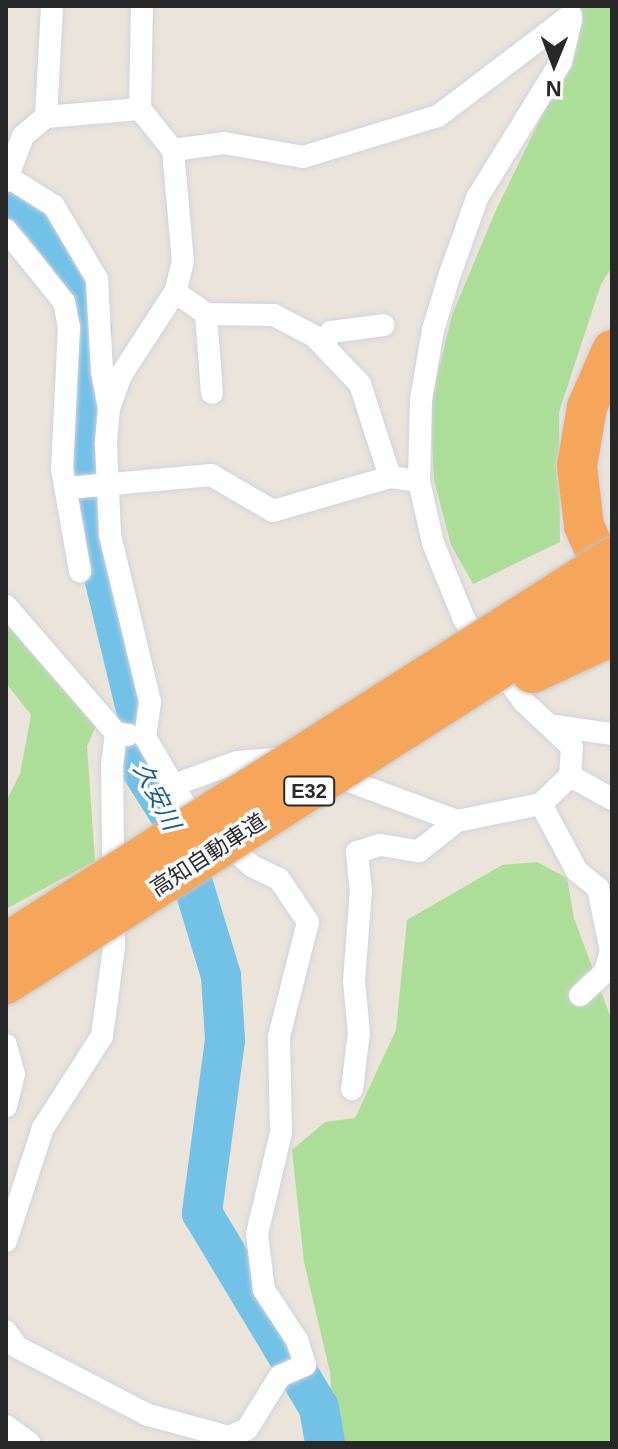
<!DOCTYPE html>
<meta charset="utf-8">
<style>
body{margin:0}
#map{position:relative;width:618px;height:1449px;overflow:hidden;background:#eae4da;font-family:Helvetica,"Noto Sans JP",sans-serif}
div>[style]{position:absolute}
.green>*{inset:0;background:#adde99}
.river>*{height:40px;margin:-20px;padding:0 20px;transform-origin:20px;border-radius:20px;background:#72c1e7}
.roads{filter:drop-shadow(0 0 2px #d0d2e0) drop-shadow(0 0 2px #d0d2e0)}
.minor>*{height:22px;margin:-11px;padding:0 11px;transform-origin:11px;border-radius:11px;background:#fff}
.motorway>*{height:40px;margin:-20px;padding:0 20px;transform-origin:20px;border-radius:20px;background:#f5a65b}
.bridges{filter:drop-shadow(0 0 2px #c3c3c3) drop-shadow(0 0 2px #c3c3c3)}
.motorway-bridge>*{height:40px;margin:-20px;padding:0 20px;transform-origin:20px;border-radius:20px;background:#f5a65b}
span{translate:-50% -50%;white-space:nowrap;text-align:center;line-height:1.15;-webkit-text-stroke:7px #fff;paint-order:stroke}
.shield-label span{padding:2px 6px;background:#fff;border:2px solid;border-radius:6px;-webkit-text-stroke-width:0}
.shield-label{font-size:20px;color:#282828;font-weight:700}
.street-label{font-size:22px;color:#282828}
.water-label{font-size:24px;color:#145e90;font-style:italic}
.frame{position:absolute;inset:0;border:8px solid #282828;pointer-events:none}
.north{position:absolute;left:514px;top:24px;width:80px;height:80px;-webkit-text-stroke:6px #fff;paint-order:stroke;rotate:181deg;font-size:22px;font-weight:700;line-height:32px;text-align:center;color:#282828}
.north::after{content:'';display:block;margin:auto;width:28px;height:36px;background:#282828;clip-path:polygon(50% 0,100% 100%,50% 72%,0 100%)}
</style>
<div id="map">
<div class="green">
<div style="clip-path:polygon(580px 6px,612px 6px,612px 267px,601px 284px,559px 412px,560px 542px,473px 584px,451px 545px,434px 480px,430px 405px,452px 315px,496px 210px,568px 62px)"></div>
<div style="clip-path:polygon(6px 616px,96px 726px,87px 746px,95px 861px,6px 909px,6px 802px,20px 774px,31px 715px,6px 683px)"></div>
<div style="clip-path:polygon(537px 862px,567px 878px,574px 918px,612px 1021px,612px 1443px,306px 1443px,333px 1417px,330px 1372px,304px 1262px,292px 1150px,325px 1122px,355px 1118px,396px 1030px,407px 920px,502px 865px)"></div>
</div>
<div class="river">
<div style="left:6px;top:192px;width:45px;rotate:40.5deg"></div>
<div style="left:40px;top:221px;width:46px;rotate:51.1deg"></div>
<div style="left:69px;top:257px;width:37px;rotate:66deg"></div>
<div style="left:84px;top:291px;width:39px;rotate:78deg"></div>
<div style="left:92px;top:329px;width:126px;rotate:93.6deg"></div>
<div style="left:84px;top:455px;width:52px;rotate:86.7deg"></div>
<div style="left:87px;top:507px;width:213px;rotate:76.4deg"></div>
<div style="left:137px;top:714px;width:47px;rotate:91.2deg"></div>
<div style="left:136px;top:761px;width:71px;rotate:57.7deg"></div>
<div style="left:174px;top:821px;width:162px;rotate:73.1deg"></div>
<div style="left:221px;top:976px;width:64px;rotate:86.4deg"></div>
<div style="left:225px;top:1040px;width:175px;rotate:97.6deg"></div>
<div style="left:202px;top:1213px;width:227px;rotate:59deg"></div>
<div style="left:319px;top:1408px;width:36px;rotate:80deg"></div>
</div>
<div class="roads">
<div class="minor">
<div style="left:140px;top:109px;width:103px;rotate:-88.9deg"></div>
<div style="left:46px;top:117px;width:111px;rotate:-86.9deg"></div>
<div style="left:173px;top:150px;width:51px;rotate:-7.8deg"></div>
<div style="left:224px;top:143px;width:80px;rotate:10deg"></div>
<div style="left:303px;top:157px;width:141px;rotate:-16.9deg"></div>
<div style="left:438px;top:116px;width:167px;rotate:-37.2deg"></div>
<div style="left:8px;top:177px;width:54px;rotate:32.2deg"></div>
<div style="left:54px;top:206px;width:85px;rotate:59.5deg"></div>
<div style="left:97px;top:279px;width:93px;rotate:86.9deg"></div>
<div style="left:102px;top:372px;width:37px;rotate:79deg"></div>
<div style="left:6px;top:181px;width:48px;rotate:-69.3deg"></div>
<div style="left:23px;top:136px;width:30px;rotate:-40deg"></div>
<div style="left:46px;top:117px;width:94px;rotate:-4.9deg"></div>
<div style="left:140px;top:109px;width:53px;rotate:51.2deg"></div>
<div style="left:173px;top:150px;width:111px;rotate:84.9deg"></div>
<div style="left:183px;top:261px;width:32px;rotate:104deg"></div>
<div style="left:175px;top:292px;width:99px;rotate:123deg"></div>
<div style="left:121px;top:375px;width:35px;rotate:110deg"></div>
<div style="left:109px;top:408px;width:34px;rotate:95deg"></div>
<div style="left:106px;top:442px;width:93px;rotate:87.5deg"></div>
<div style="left:110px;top:535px;width:172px;rotate:76.5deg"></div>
<div style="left:150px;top:702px;width:35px;rotate:98deg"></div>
<div style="left:145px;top:737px;width:87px;rotate:59.6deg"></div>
<div style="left:189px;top:812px;width:83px;rotate:40.6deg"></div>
<div style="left:252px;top:866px;width:30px;rotate:26deg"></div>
<div style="left:279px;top:879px;width:52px;rotate:56deg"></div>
<div style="left:308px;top:922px;width:119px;rotate:104.2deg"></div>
<div style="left:279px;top:1037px;width:96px;rotate:88.8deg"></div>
<div style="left:281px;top:1133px;width:104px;rotate:103.4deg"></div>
<div style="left:257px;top:1234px;width:56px;rotate:82.9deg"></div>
<div style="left:264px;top:1290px;width:60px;rotate:56.6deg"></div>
<div style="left:297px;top:1340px;width:26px;rotate:72deg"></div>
<div style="left:305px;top:1365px;width:27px;rotate:156deg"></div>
<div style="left:280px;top:1376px;width:62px;rotate:121.9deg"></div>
<div style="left:247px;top:1429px;width:20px;rotate:156deg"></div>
<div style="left:229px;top:1437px;width:84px;rotate:-164.8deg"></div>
<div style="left:148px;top:1415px;width:148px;rotate:-152.6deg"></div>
<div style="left:17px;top:1347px;width:19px;rotate:-125deg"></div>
<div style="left:6px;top:230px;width:92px;rotate:51.1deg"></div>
<div style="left:64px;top:302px;width:25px;rotate:79deg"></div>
<div style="left:69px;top:327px;width:142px;rotate:92.8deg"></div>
<div style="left:62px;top:469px;width:104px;rotate:80deg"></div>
<div style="left:175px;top:292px;width:38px;rotate:35deg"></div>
<div style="left:206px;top:314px;width:68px;rotate:0.8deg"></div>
<div style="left:274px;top:315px;width:45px;rotate:27.7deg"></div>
<div style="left:314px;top:336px;width:66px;rotate:46.2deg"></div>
<div style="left:360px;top:384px;width:98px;rotate:72.1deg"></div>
<div style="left:390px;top:477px;width:29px;rotate:8deg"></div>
<div style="left:206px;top:314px;width:79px;rotate:85.7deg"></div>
<div style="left:324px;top:344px;width:14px;rotate:-60deg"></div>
<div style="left:331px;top:332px;width:53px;rotate:-7.5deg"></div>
<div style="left:68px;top:488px;width:144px;rotate:-5.2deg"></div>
<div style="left:211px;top:475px;width:72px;rotate:30.1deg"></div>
<div style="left:273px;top:511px;width:122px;rotate:-16.2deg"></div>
<div style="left:6px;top:606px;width:168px;rotate:49.1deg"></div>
<div style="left:116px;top:733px;width:12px;rotate:9deg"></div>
<div style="left:555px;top:726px;width:58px;rotate:8deg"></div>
<div style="left:330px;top:774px;width:135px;rotate:20.3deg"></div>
<div style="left:457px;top:821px;width:86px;rotate:-11.4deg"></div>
<div style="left:541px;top:804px;width:40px;rotate:-44deg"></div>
<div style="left:570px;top:776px;width:29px;rotate:-86deg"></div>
<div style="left:572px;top:747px;width:66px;rotate:-136.8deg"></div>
<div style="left:524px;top:702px;width:102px;rotate:-125.9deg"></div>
<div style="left:464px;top:619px;width:82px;rotate:-112.2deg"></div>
<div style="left:433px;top:543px;width:64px;rotate:-102.7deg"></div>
<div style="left:419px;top:481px;width:81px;rotate:-88.6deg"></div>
<div style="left:421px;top:400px;width:71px;rotate:-80.3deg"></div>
<div style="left:433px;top:330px;width:59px;rotate:-73.1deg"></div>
<div style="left:450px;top:274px;width:81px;rotate:-70.4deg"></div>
<div style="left:477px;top:198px;width:160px;rotate:-58.3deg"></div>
<div style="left:561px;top:62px;width:43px;rotate:-76.6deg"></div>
<div style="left:570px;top:776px;width:48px;rotate:28.7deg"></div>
<div style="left:174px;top:785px;width:67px;rotate:-20.1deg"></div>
<div style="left:237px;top:762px;width:49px;rotate:-4.7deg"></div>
<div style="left:541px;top:804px;width:76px;rotate:61.8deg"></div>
<div style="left:577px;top:871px;width:27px;rotate:39deg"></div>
<div style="left:598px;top:888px;width:64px;rotate:78.3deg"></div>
<div style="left:611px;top:951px;width:22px;rotate:106deg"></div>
<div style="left:605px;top:972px;width:34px;rotate:137deg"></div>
<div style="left:6px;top:1045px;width:30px;rotate:75deg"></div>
<div style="left:14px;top:1074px;width:33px;rotate:104deg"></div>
<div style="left:352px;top:1089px;width:56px;rotate:-82.9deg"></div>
<div style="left:359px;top:1033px;width:52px;rotate:-95.5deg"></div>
<div style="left:354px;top:981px;width:90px;rotate:-85.6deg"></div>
<div style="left:361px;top:891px;width:39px;rotate:-96deg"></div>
<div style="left:357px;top:852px;width:24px;rotate:-17deg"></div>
<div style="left:380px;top:845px;width:39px;rotate:9deg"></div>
<div style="left:419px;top:851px;width:48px;rotate:-38.3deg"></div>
<div style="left:6px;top:1241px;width:119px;rotate:-71.9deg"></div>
<div style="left:43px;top:1128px;width:109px;rotate:-57.3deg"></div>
<div style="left:102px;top:1036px;width:90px;rotate:-82.3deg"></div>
<div style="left:114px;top:947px;width:181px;rotate:-90.6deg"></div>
<div style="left:112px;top:766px;width:33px;rotate:-83deg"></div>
<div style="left:6px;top:1426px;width:29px;rotate:36deg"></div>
</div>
<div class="motorway">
<div style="left:612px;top:350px;width:62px;rotate:113.7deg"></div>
<div style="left:587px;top:407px;width:60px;rotate:99.6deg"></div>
<div style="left:577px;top:466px;width:60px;rotate:83.3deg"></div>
<div style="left:584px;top:526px;width:68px;rotate:65.7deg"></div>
</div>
</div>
<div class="bridges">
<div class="motorway-bridge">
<div style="left:532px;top:673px;width:88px;rotate:-24.8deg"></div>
<div style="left:6px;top:943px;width:718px;rotate:-32.43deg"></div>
<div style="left:6px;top:984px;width:719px;rotate:-32.56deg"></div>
</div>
</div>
<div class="shield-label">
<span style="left:309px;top:791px">E32</span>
</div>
<div class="street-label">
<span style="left:208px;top:855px;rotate:-33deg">高知自動車道</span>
</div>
<div class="water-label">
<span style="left:157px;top:796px;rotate:63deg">久安川</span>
</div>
<div class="frame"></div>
<div class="north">N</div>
</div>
